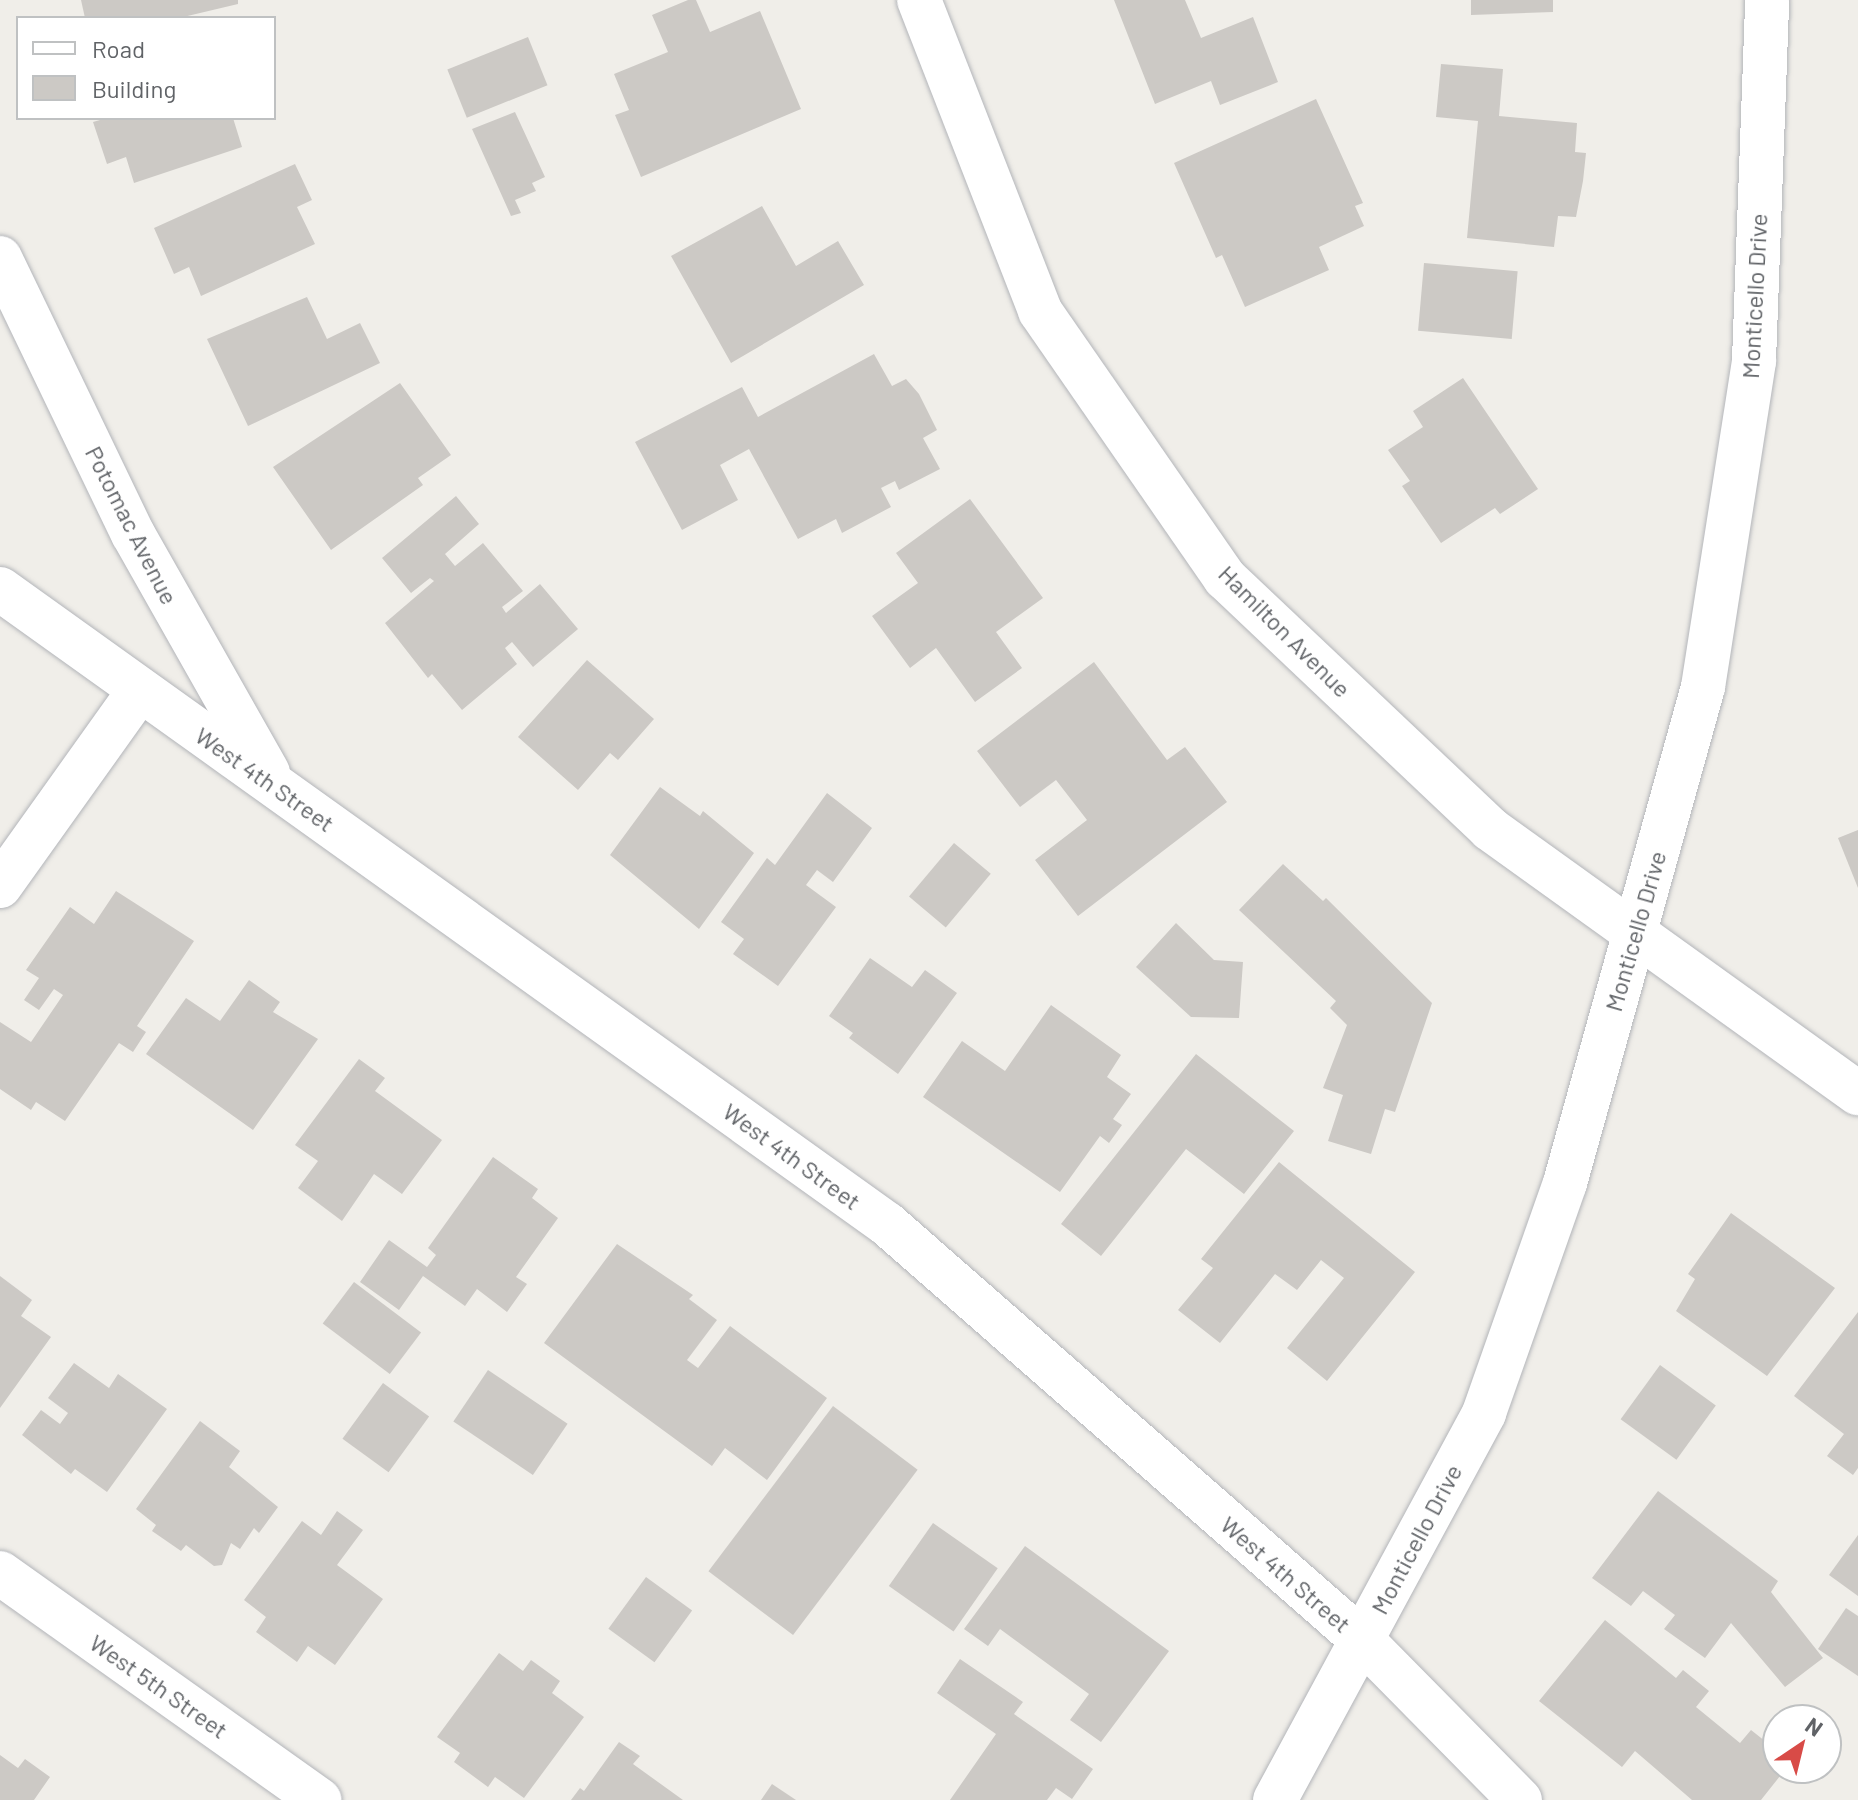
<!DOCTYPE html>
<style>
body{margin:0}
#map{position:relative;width:1858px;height:1800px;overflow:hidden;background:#f0eee9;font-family:Barlow,sans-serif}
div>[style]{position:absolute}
.building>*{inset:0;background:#ccc9c5;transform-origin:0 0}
.roads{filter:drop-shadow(0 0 2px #b3b5b9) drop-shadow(0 0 2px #b3b5b9)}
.minor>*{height:44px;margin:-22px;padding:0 22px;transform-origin:22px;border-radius:22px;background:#fff}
span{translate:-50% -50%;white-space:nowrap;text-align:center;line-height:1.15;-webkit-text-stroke:6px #fff;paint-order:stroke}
.street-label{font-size:24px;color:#606367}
.legend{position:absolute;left:16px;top:16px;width:260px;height:104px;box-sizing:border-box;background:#fff;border:2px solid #bfc1c2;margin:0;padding:10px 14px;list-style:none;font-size:24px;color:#606367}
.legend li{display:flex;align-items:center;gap:16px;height:40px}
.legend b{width:40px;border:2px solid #bfc1c2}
.north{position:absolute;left:1762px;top:1704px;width:80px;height:80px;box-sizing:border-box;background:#fff;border:2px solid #bfc1c2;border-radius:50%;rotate:35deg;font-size:22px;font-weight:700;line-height:32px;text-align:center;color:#606367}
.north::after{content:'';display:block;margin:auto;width:28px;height:36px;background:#d84b47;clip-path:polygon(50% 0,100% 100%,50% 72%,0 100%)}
</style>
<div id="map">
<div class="building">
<div style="clip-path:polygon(81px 0,238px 0,238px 4px,179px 18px,85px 18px)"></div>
<div style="clip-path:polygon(688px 0,696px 0,710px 32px,760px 11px,801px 109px,641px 177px,615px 115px,629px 110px,614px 74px,668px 52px,652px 15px)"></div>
<div style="clip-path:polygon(1114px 0,1185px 0,1201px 38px,1253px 17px,1278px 82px,1220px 105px,1211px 81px,1155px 104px)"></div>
<div style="clip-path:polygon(1471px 0,1553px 0,1553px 12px,1471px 15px)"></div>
<div style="left:528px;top:37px;width:52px;height:87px;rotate:68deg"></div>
<div style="clip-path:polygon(1441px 64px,1503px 69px,1499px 116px,1577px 123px,1575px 152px,1586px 153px,1583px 181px,1576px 217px,1558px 216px,1554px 247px,1467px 238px,1478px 121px,1436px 117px)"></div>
<div style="clip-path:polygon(1316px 99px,1363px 203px,1355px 206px,1364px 226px,1319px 247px,1329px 270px,1245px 307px,1222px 255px,1216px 258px,1174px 163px)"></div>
<div style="clip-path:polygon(515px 112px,545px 177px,532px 183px,536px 191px,515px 200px,521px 213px,511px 216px,472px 129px)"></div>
<div style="clip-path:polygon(107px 118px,233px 118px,242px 147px,134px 183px,126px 157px,107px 164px,93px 122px)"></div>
<div style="clip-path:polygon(295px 164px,312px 200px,297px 207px,315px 244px,201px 296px,189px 267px,174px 274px,154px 228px)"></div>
<div style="clip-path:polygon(762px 206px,796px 266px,838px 241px,864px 285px,731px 363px,671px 256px)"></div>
<div style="left:1424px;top:263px;width:94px;height:68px;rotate:5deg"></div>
<div style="clip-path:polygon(307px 297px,327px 339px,360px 323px,380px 363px,248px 426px,207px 339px)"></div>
<div style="clip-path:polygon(874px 354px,892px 386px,906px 379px,919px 394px,937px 430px,923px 438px,940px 469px,899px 490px,895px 481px,881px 488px,891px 507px,842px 533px,836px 519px,798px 539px,749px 449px,720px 465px,738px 500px,682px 530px,635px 442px,742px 387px,758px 417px)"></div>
<div style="clip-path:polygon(1463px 378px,1538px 489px,1500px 514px,1495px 508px,1441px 543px,1402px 486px,1410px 481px,1388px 450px,1423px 427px,1413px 411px)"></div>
<div style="clip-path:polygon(400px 383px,451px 455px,418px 478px,423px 485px,331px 550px,273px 467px)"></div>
<div style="clip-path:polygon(456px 496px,479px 524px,445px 554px,455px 566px,483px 543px,523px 591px,502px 607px,506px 613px,540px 584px,578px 629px,533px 667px,512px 642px,505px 648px,517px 664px,462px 710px,432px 674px,428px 678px,385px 623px,434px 581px,430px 578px,411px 593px,382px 558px)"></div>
<div style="clip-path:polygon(970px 499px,1043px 598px,996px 632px,1022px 668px,975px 702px,936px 648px,910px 668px,872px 616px,918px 583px,896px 553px)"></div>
<div style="clip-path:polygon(587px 660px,654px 719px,618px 760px,610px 753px,578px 790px,518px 737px)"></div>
<div style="clip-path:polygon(1094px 662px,1167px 760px,1185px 747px,1227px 802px,1078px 916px,1035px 860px,1087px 820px,1056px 780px,1020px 807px,977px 751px)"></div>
<div style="clip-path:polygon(660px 787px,700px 816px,703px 811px,754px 853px,699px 929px,610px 855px)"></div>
<div style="clip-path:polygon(827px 793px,872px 828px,833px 882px,817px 870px,806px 885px,836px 907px,778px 986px,733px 954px,744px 939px,721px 922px,767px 858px,775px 865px)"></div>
<div style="clip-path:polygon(1858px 830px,1858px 888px,1838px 838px)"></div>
<div style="left:954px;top:843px;width:48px;height:70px;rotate:40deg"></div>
<div style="clip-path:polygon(1283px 864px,1323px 901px,1326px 898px,1432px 1003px,1395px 1112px,1385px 1109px,1371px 1154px,1328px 1141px,1343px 1095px,1323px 1088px,1347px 1025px,1330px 1008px,1336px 1001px,1239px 910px)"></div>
<div style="clip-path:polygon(116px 891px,194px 941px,137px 1026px,146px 1032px,133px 1052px,119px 1043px,65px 1121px,36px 1102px,31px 1110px,0 1089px,0 1022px,31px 1042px,63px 995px,54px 989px,39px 1010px,24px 1000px,39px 978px,26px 970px,70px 907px,94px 924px)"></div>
<div style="clip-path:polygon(1176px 923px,1214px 960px,1243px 962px,1239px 1018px,1191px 1017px,1136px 967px)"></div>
<div style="clip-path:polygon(870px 958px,912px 987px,925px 970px,957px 993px,898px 1074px,849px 1038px,853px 1033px,829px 1016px)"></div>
<div style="clip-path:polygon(249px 980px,280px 1002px,273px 1012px,318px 1039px,253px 1130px,146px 1054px,186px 998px,220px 1021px)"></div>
<div style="clip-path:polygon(1051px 1005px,1121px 1055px,1107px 1077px,1131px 1094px,1113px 1119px,1122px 1125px,1109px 1143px,1100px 1136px,1060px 1192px,923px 1097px,962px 1041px,1005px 1071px)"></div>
<div style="clip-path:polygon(1196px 1054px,1294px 1131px,1244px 1194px,1186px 1149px,1101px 1256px,1061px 1224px)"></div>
<div style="clip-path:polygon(359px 1059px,385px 1078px,375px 1091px,442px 1140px,402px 1194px,374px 1174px,342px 1221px,298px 1188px,318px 1161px,295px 1145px)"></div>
<div style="clip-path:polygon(493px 1157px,538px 1189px,532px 1198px,558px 1218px,516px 1277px,527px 1284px,507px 1312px,477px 1289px,465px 1306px,423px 1276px,399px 1310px,360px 1282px,389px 1240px,427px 1267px,436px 1255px,428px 1248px)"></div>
<div style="clip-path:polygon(1279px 1162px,1415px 1272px,1327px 1381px,1287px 1348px,1344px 1278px,1321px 1260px,1297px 1290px,1275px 1274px,1220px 1343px,1178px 1310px,1213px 1268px,1201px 1259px)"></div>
<div style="clip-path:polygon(1731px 1213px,1835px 1288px,1767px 1376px,1676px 1311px,1695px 1279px,1688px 1274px)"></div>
<div style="clip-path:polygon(617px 1244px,693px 1295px,689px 1299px,717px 1320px,687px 1360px,698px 1368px,730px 1326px,827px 1398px,767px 1480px,725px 1448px,712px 1466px,544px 1343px)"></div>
<div style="clip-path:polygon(0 1276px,32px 1300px,21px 1316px,51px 1337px,0 1408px)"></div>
<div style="left:354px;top:1282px;width:84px;height:52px;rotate:37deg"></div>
<div style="clip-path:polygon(1858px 1312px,1858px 1468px,1853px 1475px,1827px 1456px,1844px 1434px,1794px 1396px)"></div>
<div style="clip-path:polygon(74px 1363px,109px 1388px,118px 1374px,167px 1409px,107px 1492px,75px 1469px,71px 1474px,22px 1435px,41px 1410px,60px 1424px,68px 1413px,48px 1398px)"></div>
<div style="left:1660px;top:1365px;width:69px;height:67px;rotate:36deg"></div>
<div style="left:488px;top:1370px;width:96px;height:62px;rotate:34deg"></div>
<div style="left:383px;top:1383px;width:57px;height:69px;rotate:36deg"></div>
<div style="left:833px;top:1406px;width:106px;height:207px;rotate:37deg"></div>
<div style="clip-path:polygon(200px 1421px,240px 1451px,229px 1467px,278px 1507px,259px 1533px,254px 1528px,240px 1549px,231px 1543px,222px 1565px,214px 1566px,186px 1545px,181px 1551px,152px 1531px,156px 1525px,136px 1509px)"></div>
<div style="clip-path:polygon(1658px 1491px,1778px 1581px,1771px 1592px,1823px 1658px,1785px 1687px,1731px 1623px,1705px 1658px,1664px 1629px,1675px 1615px,1643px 1591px,1631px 1606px,1592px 1578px)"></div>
<div style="clip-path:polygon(337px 1511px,363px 1530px,337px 1565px,383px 1599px,335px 1665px,308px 1646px,297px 1662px,256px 1632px,266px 1617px,244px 1600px,302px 1521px,321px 1535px)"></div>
<div style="left:933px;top:1523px;width:79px;height:77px;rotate:35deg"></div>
<div style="clip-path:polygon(1858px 1535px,1858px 1596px,1829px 1575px)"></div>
<div style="clip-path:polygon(1025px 1546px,1169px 1651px,1101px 1742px,1070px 1720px,1089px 1694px,1000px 1629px,988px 1646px,964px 1629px)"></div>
<div style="left:646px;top:1577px;width:57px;height:64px;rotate:36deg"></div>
<div style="clip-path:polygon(1846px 1608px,1858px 1616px,1858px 1676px,1818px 1649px)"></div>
<div style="clip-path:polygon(1605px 1620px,1676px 1678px,1683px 1670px,1709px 1691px,1696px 1707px,1740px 1743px,1751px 1730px,1775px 1749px,1767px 1758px,1784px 1771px,1761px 1800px,1692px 1800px,1635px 1751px,1622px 1767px,1539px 1701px)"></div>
<div style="clip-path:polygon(499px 1653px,523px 1671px,531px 1660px,560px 1681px,552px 1693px,584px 1717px,524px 1798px,495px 1777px,488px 1787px,454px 1762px,460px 1753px,437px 1737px)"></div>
<div style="clip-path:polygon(960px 1659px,1023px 1702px,1014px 1714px,1093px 1769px,1072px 1799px,1056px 1788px,1047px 1800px,950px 1800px,996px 1734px,937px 1693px)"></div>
<div style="clip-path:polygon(619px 1742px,640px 1756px,633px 1764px,683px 1800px,571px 1800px,580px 1788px,584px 1791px)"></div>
<div style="clip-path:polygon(0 1755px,18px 1768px,25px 1759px,50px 1777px,34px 1800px,0 1800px)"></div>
<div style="clip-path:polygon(772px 1784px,796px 1800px,761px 1800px)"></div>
</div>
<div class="roads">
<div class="minor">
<div style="left:919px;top:0;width:334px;rotate:68.7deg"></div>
<div style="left:1040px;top:311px;width:325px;rotate:55.3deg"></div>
<div style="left:1225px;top:578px;width:365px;rotate:43.4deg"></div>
<div style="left:1490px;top:829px;width:453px;rotate:35.7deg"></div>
<div style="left:0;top:258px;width:306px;rotate:64.3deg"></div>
<div style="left:133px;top:534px;width:274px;rotate:60.5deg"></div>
<div style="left:0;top:589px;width:1091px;rotate:35.6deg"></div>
<div style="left:887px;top:1224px;width:631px;rotate:41.21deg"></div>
<div style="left:1362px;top:1640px;width:225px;rotate:45.4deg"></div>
<div style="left:0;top:886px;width:241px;rotate:-54.5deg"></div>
<div style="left:0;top:1573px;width:392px;rotate:35.4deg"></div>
<div style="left:1275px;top:1800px;width:440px;rotate:-61.6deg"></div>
<div style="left:1484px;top:1413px;width:244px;rotate:-70.6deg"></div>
<div style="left:1565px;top:1183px;width:515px;rotate:-74.45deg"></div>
<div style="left:1703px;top:687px;width:330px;rotate:-81.1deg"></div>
<div style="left:1754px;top:361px;width:361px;rotate:-87.9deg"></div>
</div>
</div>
<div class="street-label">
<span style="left:1754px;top:296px;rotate:-87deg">Monticello Drive</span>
<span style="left:132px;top:525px;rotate:63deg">Potomac Avenue</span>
<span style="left:1285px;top:631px;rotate:45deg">Hamilton Avenue</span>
<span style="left:265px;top:779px;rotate:35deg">West 4th Street</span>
<span style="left:1635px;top:931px;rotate:-74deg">Monticello Drive</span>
<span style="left:792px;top:1156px;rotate:36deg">West 4th Street</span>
<span style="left:1416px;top:1539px;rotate:-62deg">Monticello Drive</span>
<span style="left:1286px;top:1574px;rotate:41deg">West 4th Street</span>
<span style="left:159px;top:1686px;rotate:35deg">West 5th Street</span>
</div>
<ul class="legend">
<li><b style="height:10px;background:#fff"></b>Road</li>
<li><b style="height:22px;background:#ccc9c5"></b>Building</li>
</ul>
<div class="north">N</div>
</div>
